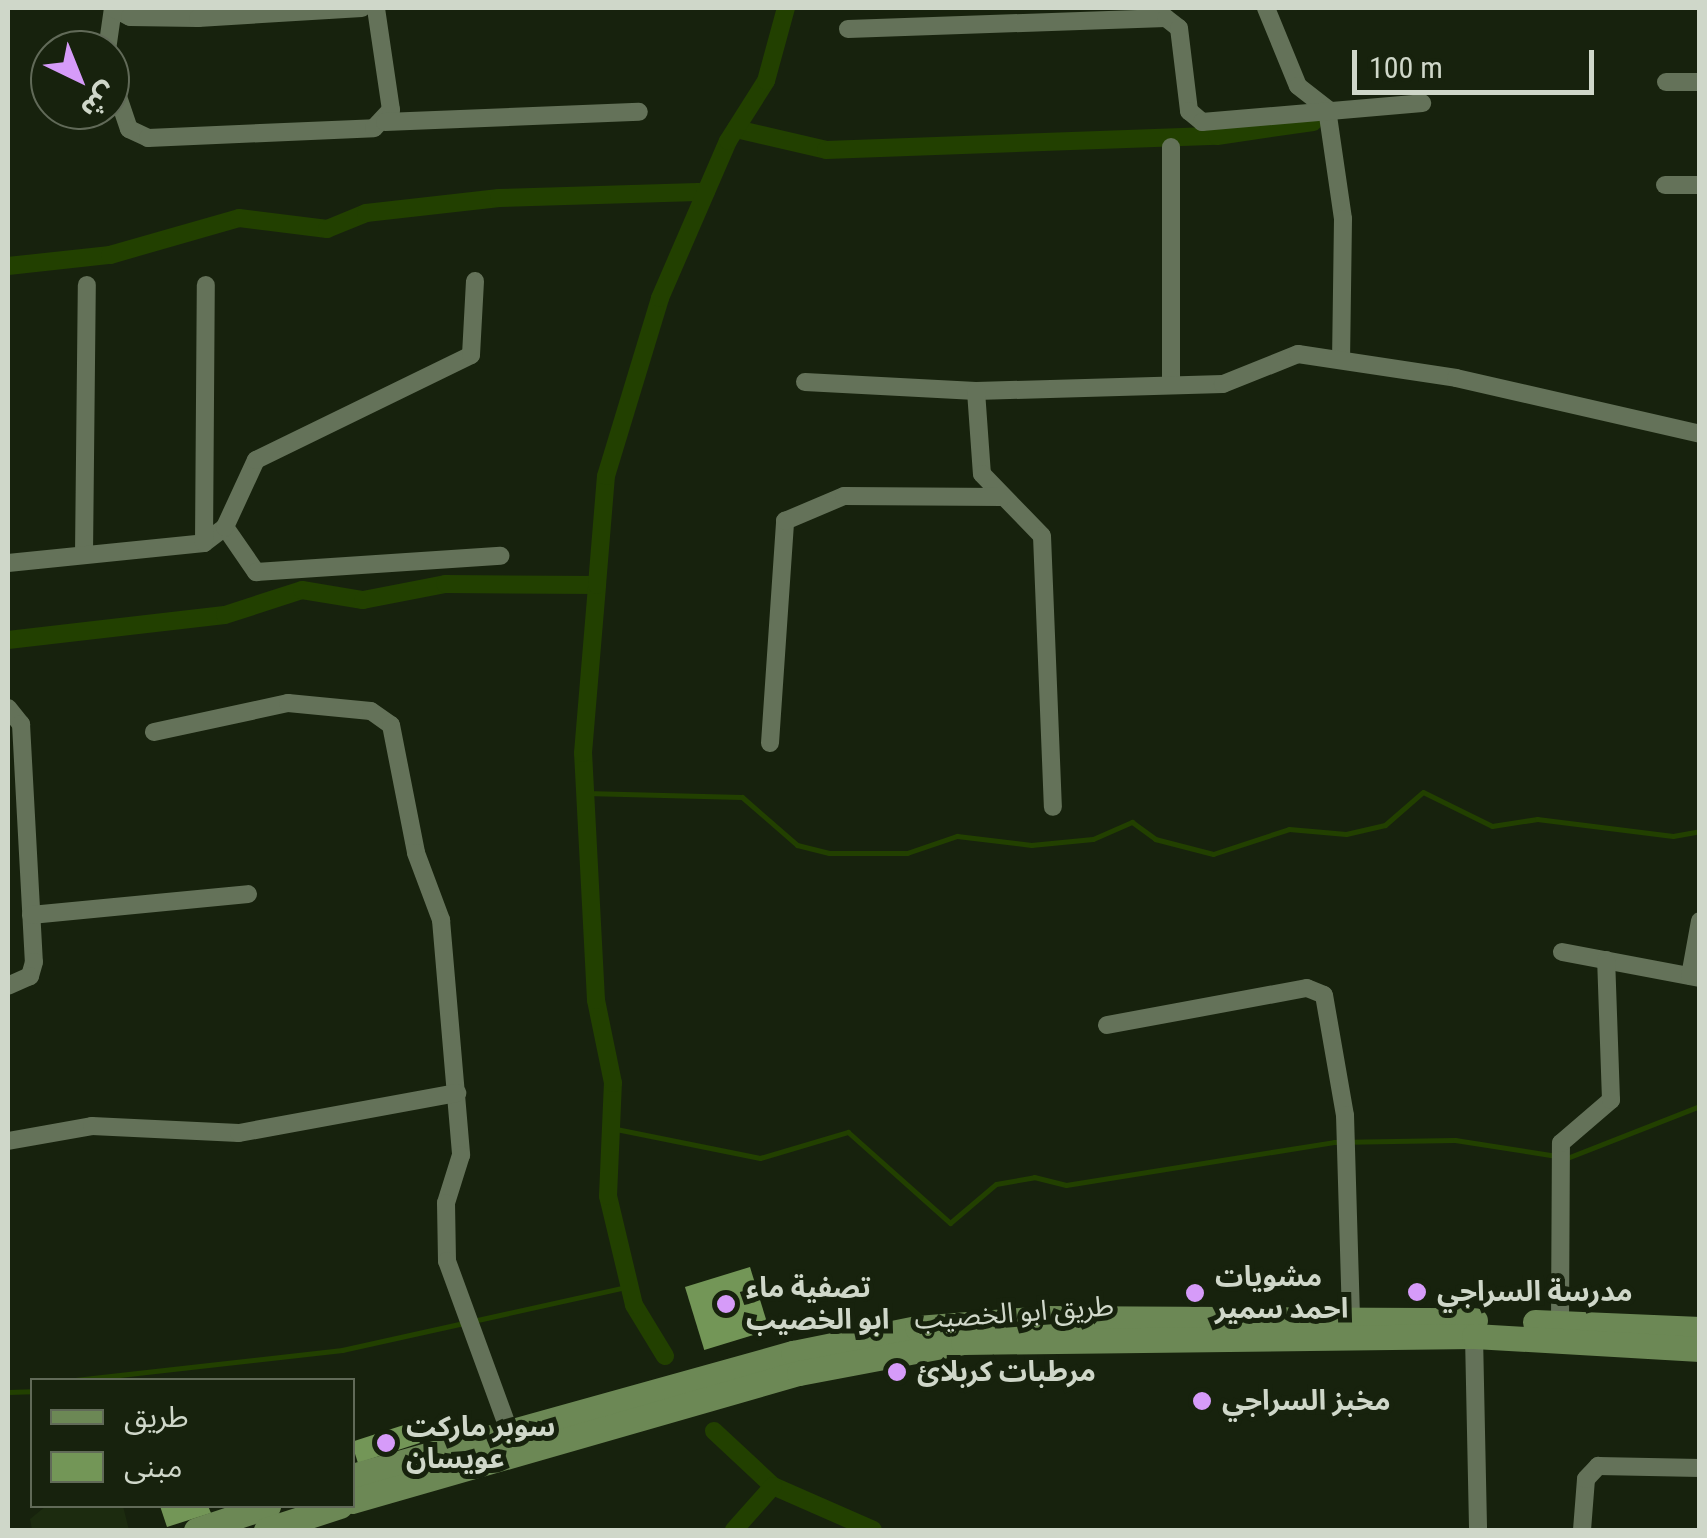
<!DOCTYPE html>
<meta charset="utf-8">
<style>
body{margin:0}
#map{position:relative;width:1707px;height:1538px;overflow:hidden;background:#17220d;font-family:"Roboto Condensed","Noto Sans Arabic",sans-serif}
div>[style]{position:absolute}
.built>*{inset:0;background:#1c2b0f}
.stream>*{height:5px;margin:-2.5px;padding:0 2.5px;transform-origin:2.5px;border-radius:2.5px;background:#224000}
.canal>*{height:18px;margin:-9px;padding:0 9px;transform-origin:9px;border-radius:9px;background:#224000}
.building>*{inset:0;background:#739657;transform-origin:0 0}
.minor>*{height:18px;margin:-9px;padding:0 9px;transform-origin:9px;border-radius:9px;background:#647259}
.primary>*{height:25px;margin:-12.5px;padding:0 12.5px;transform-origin:12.5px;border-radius:12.5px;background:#6c8855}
.dots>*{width:28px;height:28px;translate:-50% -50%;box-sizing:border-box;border:5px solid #17220d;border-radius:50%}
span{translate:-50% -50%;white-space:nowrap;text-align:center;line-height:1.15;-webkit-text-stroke:10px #17220d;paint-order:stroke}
.poi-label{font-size:28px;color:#cfd7c9;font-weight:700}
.left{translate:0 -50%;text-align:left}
.street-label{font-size:28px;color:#cfd7c9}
.frame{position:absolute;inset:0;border:10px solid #cfd7c9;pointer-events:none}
.legend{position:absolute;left:30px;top:1378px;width:325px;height:130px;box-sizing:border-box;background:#17220d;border:2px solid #616a58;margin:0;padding:12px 18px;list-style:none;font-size:30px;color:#cfd7c9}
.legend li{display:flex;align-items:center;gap:20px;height:50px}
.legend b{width:50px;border:2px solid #616a58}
.north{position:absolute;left:30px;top:30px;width:100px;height:100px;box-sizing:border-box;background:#17220d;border:2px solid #616a58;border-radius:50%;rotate:137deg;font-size:28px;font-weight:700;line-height:40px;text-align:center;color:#cfd7c9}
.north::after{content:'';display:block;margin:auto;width:35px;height:45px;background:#d69bf9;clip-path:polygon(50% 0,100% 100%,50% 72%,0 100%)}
.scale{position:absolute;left:1352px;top:50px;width:242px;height:45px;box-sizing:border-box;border:5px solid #cfd7c9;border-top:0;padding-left:12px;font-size:30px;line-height:35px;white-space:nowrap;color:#cfd7c9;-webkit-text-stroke:8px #17220d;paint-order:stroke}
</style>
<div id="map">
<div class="built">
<div style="clip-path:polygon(46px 1506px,123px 1506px,129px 1530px,32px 1530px,30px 1519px)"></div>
</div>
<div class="stream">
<div style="left:585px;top:793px;width:157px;rotate:1.5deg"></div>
<div style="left:742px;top:797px;width:73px;rotate:41.1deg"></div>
<div style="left:797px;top:845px;width:33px;rotate:14deg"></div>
<div style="left:829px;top:853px;width:78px"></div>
<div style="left:907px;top:853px;width:53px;rotate:-18.8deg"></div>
<div style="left:957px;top:836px;width:75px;rotate:6.9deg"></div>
<div style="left:1031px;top:845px;width:62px;rotate:-5.5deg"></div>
<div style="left:1093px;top:839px;width:43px;rotate:-23.6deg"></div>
<div style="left:1132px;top:822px;width:29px;rotate:36deg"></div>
<div style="left:1155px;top:839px;width:60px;rotate:14.5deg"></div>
<div style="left:1213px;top:854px;width:80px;rotate:-18.2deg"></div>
<div style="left:1289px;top:829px;width:57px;rotate:5deg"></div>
<div style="left:1346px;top:834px;width:40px;rotate:-13deg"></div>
<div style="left:1385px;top:825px;width:50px;rotate:-41deg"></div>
<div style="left:1423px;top:792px;width:77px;rotate:26.2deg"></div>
<div style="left:1492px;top:826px;width:46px;rotate:-8.8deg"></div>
<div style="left:1537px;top:819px;width:137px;rotate:7.1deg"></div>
<div style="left:1673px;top:836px;width:27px;rotate:-10deg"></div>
<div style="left:611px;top:1128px;width:152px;rotate:11.4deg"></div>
<div style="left:760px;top:1158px;width:92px;rotate:-16.5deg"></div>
<div style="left:848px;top:1132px;width:137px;rotate:41.7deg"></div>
<div style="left:950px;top:1223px;width:60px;rotate:-40.3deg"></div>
<div style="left:996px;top:1184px;width:39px;rotate:-10deg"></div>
<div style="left:1034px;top:1177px;width:33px;rotate:14deg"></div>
<div style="left:1066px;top:1185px;width:271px;rotate:-9.1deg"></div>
<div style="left:1334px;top:1142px;width:121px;rotate:-0.9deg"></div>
<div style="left:1455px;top:1140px;width:103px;rotate:8.9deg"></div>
<div style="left:1567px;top:1158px;width:143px;rotate:-21.4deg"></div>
<div style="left:75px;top:1380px;width:269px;rotate:-6.4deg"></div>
<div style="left:342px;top:1350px;width:295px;rotate:-12.5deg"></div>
<div style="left:8px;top:1392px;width:24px;rotate:-2deg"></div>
</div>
<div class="canal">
<div style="left:736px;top:129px;width:92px;rotate:13.1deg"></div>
<div style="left:826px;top:150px;width:391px;rotate:-2.1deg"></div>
<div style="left:1217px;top:136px;width:97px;rotate:-8.3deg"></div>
<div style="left:8px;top:266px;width:103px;rotate:-6.2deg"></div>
<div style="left:110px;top:255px;width:134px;rotate:-16deg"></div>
<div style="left:239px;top:218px;width:89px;rotate:7.1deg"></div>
<div style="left:327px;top:229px;width:42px;rotate:-22.3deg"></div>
<div style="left:366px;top:213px;width:134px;rotate:-6.4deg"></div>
<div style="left:499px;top:198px;width:207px;rotate:-1.7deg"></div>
<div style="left:8px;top:640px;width:218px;rotate:-6.6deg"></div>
<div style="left:225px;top:615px;width:81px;rotate:-18deg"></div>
<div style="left:302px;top:590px;width:62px;rotate:9.3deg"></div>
<div style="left:363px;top:600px;width:84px;rotate:-11deg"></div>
<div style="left:445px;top:584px;width:152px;rotate:0.4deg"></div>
<div style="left:665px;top:1356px;width:60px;rotate:-121.3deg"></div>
<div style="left:634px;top:1305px;width:112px;rotate:-103.4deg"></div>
<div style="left:608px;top:1196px;width:113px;rotate:-87.5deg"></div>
<div style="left:613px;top:1083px;width:85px;rotate:-101.6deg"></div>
<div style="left:596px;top:1000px;width:247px;rotate:-93deg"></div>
<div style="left:583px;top:753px;width:169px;rotate:-85.2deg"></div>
<div style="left:597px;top:585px;width:109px;rotate:-85.3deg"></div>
<div style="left:606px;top:476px;width:186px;rotate:-73.1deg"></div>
<div style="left:660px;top:298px;width:171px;rotate:-66.6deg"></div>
<div style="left:728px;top:141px;width:71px;rotate:-57.7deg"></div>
<div style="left:766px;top:81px;width:76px;rotate:-74.7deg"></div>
<div style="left:714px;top:1431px;width:81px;rotate:43deg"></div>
<div style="left:773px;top:1486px;width:109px;rotate:23.7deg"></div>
<div style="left:734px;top:1530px;width:59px;rotate:-48.4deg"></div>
</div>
<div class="building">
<div style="left:750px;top:1267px;width:66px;height:68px;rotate:73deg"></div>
<div style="left:413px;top:1422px;width:22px;height:65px;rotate:72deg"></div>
<div style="clip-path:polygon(160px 1506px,208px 1506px,211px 1513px,167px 1527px)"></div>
</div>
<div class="minor">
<div style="left:1266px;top:8px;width:84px;rotate:67.7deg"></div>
<div style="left:1298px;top:86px;width:37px;rotate:38deg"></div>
<div style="left:1327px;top:109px;width:111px;rotate:81.7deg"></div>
<div style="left:1343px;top:219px;width:138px;rotate:90.8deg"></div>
<div style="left:848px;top:29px;width:318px;rotate:-2deg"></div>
<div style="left:1166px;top:18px;width:16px;rotate:38deg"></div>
<div style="left:1179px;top:28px;width:84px;rotate:83.1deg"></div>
<div style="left:1189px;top:111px;width:17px;rotate:40deg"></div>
<div style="left:1202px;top:122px;width:221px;rotate:-4.9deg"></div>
<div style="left:107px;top:50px;width:42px;rotate:-81.9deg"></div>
<div style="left:113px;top:8px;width:19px;rotate:28deg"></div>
<div style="left:130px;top:17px;width:68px;rotate:0.8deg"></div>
<div style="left:198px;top:18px;width:164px;rotate:-3.5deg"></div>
<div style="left:110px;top:73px;width:59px;rotate:71.3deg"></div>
<div style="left:129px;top:129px;width:21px;rotate:25deg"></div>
<div style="left:148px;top:138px;width:226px;rotate:-2.5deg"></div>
<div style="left:374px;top:128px;width:25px;rotate:-47deg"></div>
<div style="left:391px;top:110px;width:103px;rotate:-98.4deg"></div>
<div style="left:1666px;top:82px;width:34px"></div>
<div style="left:385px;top:122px;width:254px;rotate:-2.3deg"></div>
<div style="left:1171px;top:147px;width:235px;rotate:90deg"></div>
<div style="left:1665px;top:185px;width:35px"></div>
<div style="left:805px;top:382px;width:171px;rotate:3deg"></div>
<div style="left:976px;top:391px;width:247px;rotate:-1.6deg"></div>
<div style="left:1223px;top:384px;width:81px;rotate:-21.8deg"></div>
<div style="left:1298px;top:354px;width:160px;rotate:8.6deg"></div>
<div style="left:1456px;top:378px;width:250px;rotate:12.9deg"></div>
<div style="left:976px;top:391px;width:83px;rotate:85.9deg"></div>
<div style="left:982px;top:474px;width:86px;rotate:45.9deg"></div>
<div style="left:1042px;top:536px;width:271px;rotate:87.7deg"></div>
<div style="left:225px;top:527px;width:55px;rotate:55.4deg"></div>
<div style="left:256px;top:572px;width:245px;rotate:-3.8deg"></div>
<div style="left:204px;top:543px;width:26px;rotate:-37deg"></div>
<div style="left:225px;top:527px;width:74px;rotate:-65.2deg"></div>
<div style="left:256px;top:460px;width:239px;rotate:-26deg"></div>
<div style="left:471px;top:355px;width:74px;rotate:-86.9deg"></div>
<div style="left:84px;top:554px;width:269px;rotate:-89.4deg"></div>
<div style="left:8px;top:563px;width:197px;rotate:-5.8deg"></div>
<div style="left:204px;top:543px;width:258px;rotate:-89.6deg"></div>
<div style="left:8px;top:708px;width:21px;rotate:51deg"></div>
<div style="left:21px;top:724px;width:238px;rotate:86.9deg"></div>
<div style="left:34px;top:962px;width:15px;rotate:106deg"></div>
<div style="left:30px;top:976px;width:24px;rotate:156deg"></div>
<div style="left:154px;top:732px;width:137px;rotate:-12.2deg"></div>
<div style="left:288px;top:703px;width:83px;rotate:5.5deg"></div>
<div style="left:371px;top:711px;width:24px;rotate:35deg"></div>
<div style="left:391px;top:725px;width:130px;rotate:78.9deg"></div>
<div style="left:416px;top:853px;width:72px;rotate:69.5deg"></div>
<div style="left:441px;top:920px;width:236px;rotate:85.1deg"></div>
<div style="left:461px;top:1155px;width:50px;rotate:107.4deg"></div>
<div style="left:446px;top:1203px;width:58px;rotate:89deg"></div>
<div style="left:447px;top:1261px;width:183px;rotate:69.9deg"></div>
<div style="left:770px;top:743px;width:223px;rotate:-86.1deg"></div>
<div style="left:785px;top:521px;width:64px;rotate:-23deg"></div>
<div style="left:844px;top:496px;width:158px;rotate:0.4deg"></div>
<div style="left:31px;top:915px;width:218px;rotate:-5.5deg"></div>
<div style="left:1562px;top:952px;width:140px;rotate:10.7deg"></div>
<div style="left:1690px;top:976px;width:56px;rotate:-79.7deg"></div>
<div style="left:1107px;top:1025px;width:203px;rotate:-10.5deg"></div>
<div style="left:1307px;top:988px;width:18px;rotate:22deg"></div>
<div style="left:1324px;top:995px;width:122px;rotate:80.1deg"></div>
<div style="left:1345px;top:1115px;width:200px;rotate:88.3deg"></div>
<div style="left:8px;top:1141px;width:85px;rotate:-10.1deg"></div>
<div style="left:92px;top:1126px;width:147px;rotate:2.7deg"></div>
<div style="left:239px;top:1133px;width:222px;rotate:-10.4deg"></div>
<div style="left:1560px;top:1323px;width:180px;rotate:-89.7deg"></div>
<div style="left:1561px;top:1143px;width:66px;rotate:-40.7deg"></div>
<div style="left:1611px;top:1100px;width:140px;rotate:-92deg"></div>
<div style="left:1474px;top:1336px;width:194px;rotate:88.8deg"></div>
<div style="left:1582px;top:1530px;width:51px;rotate:-85.5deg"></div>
<div style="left:1586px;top:1479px;width:18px;rotate:-47deg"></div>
<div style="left:1598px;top:1466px;width:102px;rotate:1.1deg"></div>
</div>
<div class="primary">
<div style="left:1535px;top:1322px;width:165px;rotate:2.4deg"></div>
<div style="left:352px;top:1476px;width:458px;rotate:-15.6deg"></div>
<div style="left:793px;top:1353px;width:126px;rotate:-11.4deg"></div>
<div style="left:917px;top:1328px;width:128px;rotate:-4.5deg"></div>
<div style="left:1045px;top:1318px;width:430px;rotate:0.3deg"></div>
<div style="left:352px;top:1501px;width:465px;rotate:-16deg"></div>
<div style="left:799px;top:1373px;width:167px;rotate:-10.7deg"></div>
<div style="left:963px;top:1342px;width:511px;rotate:-0.67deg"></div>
<div style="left:1474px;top:1336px;width:226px;rotate:3.3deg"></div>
<div style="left:196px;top:1530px;width:76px;rotate:-18.4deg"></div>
<div style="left:266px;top:1530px;width:78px;rotate:-18deg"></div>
</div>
<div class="dots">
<div style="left:1417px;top:1292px;background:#d69bf9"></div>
<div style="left:1195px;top:1293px;background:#d69bf9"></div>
<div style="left:726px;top:1304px;background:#d69bf9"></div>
<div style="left:897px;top:1372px;background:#d69bf9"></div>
<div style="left:1202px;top:1401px;background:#d69bf9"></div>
<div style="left:386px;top:1443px;background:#d69bf9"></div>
</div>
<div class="poi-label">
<span class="left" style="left:1215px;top:1293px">مشويات<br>احمد سمير</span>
<span class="left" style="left:746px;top:1304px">تصفية ماء<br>ابو الخصيب</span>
<span class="left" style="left:1437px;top:1292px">مدرسة السراجي</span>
<span class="left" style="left:917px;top:1372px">مرطبات كربلائ</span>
<span class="left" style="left:1222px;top:1401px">مخبز السراجي</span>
<span class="left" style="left:406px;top:1443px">سوبر ماركت<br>عويسان</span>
</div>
<div class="street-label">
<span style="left:1014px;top:1313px;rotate:-4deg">طريق ابو الخصيب</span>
</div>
<div class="frame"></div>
<ul class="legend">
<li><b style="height:12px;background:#6c8855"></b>طريق</li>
<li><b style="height:28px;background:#739657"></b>مبنى</li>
</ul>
<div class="north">ش</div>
<div class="scale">100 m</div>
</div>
